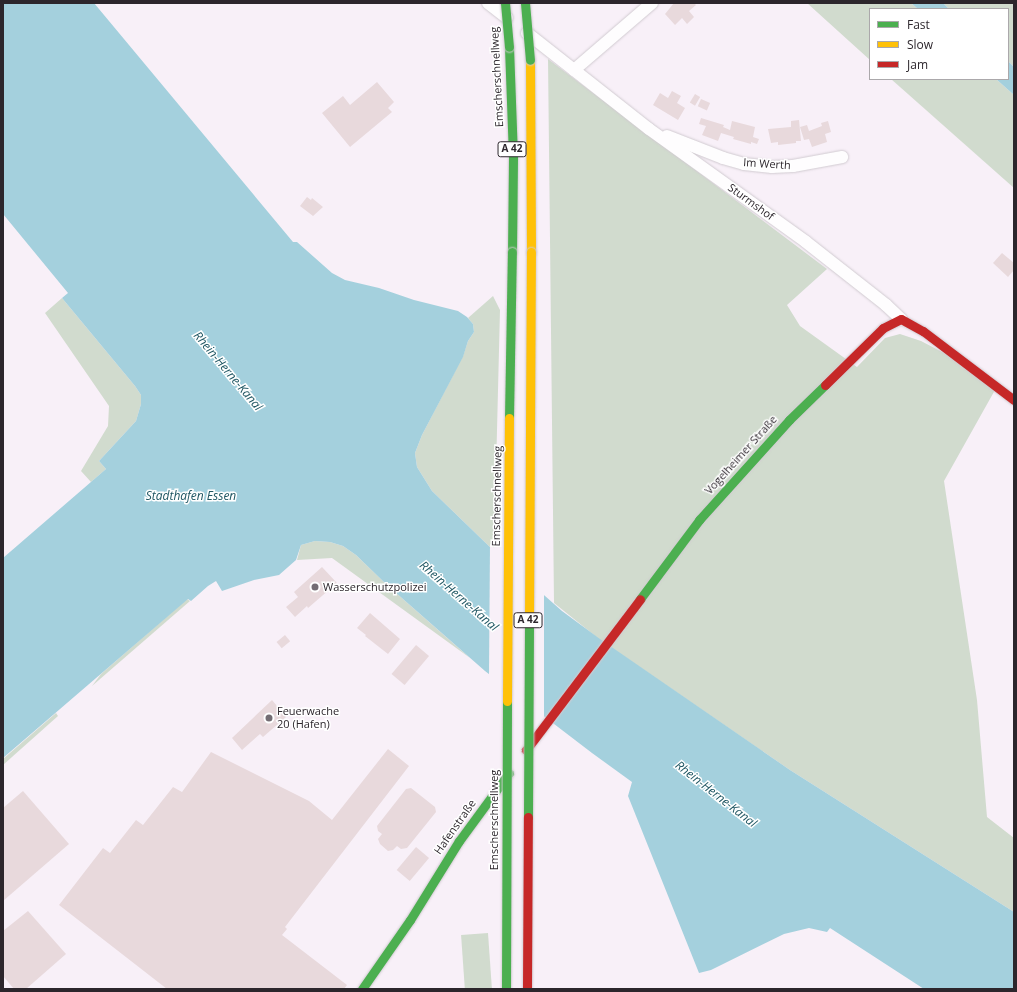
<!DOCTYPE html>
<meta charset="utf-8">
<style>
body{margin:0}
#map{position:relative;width:1017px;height:992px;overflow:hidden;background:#f8f0f8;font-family:"Open Sans",sans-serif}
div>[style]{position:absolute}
.green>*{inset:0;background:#d1dbce;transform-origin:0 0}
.water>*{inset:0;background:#a4d0dd}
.pier>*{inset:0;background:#f8f0f8}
.building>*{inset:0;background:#e8d9dc;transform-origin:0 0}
.roads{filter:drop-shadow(0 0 1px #d1cbd1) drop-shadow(0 0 1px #d1cbd1)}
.street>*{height:12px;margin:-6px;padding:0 6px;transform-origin:6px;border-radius:6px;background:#fefdfe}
.fast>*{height:9px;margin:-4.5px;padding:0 4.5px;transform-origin:4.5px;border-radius:4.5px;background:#4caf50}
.slow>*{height:9px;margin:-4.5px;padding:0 4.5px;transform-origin:4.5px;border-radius:4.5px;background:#ffc107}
.jam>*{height:9px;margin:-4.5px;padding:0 4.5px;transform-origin:4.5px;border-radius:4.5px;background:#c62828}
.bridges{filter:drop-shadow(0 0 1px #d1cbd1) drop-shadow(0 0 1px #d1cbd1)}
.fast-bridge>*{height:9px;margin:-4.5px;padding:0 4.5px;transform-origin:4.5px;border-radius:4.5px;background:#4caf50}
.slow-bridge>*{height:9px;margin:-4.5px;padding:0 4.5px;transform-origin:4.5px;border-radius:4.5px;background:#ffc107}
.jam-bridge>*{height:9px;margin:-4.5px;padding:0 4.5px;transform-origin:4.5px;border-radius:4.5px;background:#c62828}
.dots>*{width:11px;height:11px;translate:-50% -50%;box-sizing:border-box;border:2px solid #fff;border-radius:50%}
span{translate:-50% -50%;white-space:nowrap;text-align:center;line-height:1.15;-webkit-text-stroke:3px #fff;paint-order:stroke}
.shield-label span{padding:1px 3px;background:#fff;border:1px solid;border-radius:3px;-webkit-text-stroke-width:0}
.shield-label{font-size:10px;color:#2c262c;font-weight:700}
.street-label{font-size:11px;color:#2c262c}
.poi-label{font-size:11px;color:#2c262c}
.left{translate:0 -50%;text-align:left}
.water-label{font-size:12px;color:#205763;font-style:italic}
.frame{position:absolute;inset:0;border:4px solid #2c262c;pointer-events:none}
.legend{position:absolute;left:869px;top:8px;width:140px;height:72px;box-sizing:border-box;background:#fff;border:1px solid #aba8ab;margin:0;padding:5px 7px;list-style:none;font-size:12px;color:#2c262c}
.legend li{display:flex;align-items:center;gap:8px;height:20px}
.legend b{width:20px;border:1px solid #aba8ab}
</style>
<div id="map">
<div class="green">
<div style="clip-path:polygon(807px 3px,911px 3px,918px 9px,870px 9px,870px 60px)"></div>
<div style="clip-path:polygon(943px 3px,1014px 3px,1014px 67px,1008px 61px,1008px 9px,949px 9px)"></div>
<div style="clip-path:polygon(548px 59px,827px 269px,787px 305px,800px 326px,857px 367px,885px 338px,900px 334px,921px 341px,948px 355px,995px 390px,944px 481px,977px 700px,987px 817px,1014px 838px,1014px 912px,790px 770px,599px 639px,554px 603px)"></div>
<div style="clip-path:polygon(891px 79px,996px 79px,1014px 95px,1014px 188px)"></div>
<div style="clip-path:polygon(493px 296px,500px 310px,494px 551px,432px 491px,417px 467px,415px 453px,422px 435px,463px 356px,468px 341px,474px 332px,473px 324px,468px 318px)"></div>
<div style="clip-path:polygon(62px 298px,135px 386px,141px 395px,141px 404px,136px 421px,99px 461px,106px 469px,91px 482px,81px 471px,108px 426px,109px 406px,45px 313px)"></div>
<div style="clip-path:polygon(315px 541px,330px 542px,343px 546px,356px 555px,387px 585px,470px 658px,332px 558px,297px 560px,301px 545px)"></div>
<div style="clip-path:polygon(187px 599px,190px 601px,92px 686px,101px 674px)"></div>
<div style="clip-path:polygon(56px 713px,58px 716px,3px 765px,3px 759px)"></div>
<div style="left:488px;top:933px;width:56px;height:27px;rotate:86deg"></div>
</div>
<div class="water">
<div style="clip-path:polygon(3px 3px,94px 3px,293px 242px,297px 242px,332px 273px,345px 280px,379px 288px,414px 300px,458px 311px,467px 317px,473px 324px,474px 332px,468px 341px,463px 357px,422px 435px,415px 453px,417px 467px,432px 491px,494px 551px,562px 611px,600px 639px,790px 770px,1014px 912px,1014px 989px,924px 989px,830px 928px,827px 932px,809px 928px,784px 934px,711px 970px,699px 973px,628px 796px,632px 782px,592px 753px,485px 671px,387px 585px,356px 555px,343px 546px,330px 542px,315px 541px,301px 545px,296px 560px,279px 575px,254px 580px,222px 591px,216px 581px,208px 586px,191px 601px,188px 599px,3px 758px,3px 558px,106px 469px,99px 461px,136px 421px,141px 404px,141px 395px,135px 386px,62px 298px,68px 293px,3px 214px)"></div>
<div style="clip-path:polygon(911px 3px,943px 3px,949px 9px,918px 9px)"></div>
<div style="clip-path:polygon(1008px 61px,1014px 67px,1014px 95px,996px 79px,1008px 79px)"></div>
</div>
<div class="pier">
<div style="clip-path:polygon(490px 544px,544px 592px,544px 719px,489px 676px)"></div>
</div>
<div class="building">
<div style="clip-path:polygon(674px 3px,694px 3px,696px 5px,689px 11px,694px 17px,687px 24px,682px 18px,675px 25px,665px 14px)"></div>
<div style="clip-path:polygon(377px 82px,394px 102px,388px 108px,392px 112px,350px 147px,322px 113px,343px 96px,350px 105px)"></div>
<div style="clip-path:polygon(672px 91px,681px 96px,677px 103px,685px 108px,678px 120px,653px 105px,660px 93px,668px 98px)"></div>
<div style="left:695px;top:94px;width:6px;height:10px;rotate:31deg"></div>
<div style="left:701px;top:99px;width:10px;height:8px;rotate:24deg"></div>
<div style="clip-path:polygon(701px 118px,724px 125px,723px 127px,730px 130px,732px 121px,755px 127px,753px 137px,759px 139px,757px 144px,751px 142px,751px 144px,733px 139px,734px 137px,721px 133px,718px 141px,702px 135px,706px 126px,699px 124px)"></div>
<div style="clip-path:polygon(799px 120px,801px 141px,796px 141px,796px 143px,778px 145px,778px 142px,771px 143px,768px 129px,791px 127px,791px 121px)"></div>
<div style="clip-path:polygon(828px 121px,831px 132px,825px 134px,827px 142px,812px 147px,809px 139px,804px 140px,800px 127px,807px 125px,809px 131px,822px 126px,821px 123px)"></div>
<div style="clip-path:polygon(307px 197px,311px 200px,312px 198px,323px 207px,313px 216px,300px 206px)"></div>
<div style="clip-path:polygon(1002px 253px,1014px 263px,1014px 270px,1008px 277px,993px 263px)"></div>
<div style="clip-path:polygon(322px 567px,337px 583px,308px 608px,307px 606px,295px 617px,286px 607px,298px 597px,294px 592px)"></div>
<div style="clip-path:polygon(370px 613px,400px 639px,388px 654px,365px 636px,366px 635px,357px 628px)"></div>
<div style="left:285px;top:635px;width:8px;height:11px;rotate:50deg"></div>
<div style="left:416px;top:645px;width:17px;height:38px;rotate:40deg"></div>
<div style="clip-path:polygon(272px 700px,286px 717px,263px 737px,260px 734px,242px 750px,232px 738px)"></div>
<div style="clip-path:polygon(388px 749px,409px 766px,285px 927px,287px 929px,282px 935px,347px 985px,344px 989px,167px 989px,59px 905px,103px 848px,110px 853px,136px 820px,143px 825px,173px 787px,182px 792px,211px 752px,309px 801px,332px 820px)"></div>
<div style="clip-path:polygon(411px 788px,435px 807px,436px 812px,407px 848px,401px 849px,397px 846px,393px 850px,388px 851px,380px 844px,378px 839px,382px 834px,378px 831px,377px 826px,406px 789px)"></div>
<div style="clip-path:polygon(23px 791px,69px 844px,3px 901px,3px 808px)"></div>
<div style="left:416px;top:847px;width:17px;height:30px;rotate:40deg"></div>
<div style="clip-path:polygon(28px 911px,66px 954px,26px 989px,14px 989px,3px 976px,3px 931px)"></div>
</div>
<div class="roads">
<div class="street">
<div style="left:488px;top:3px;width:24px;rotate:38deg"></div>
<div style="left:527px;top:33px;width:155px;rotate:38.2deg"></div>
<div style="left:649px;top:129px;width:193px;rotate:35.7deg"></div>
<div style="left:806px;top:242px;width:102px;rotate:38.2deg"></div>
<div style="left:886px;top:305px;width:21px;rotate:43deg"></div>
<div style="left:574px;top:70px;width:103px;rotate:-40.7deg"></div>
<div style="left:667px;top:136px;width:60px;rotate:21.4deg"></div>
<div style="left:723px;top:158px;width:22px;rotate:16deg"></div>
<div style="left:744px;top:164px;width:28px;rotate:6deg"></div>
<div style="left:772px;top:167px;width:21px;rotate:-3deg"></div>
<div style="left:793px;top:166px;width:50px;rotate:-10.4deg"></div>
</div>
<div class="fast">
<div style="left:509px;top:47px;width:111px;rotate:87.9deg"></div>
<div style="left:513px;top:158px;width:94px;rotate:90.6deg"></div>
<div style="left:640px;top:599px;width:99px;rotate:-53.2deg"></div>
<div style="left:699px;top:520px;width:135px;rotate:-48deg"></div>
<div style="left:789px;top:420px;width:50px;rotate:-44.2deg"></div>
<div style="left:362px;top:989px;width:84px;rotate:-55.2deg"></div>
<div style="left:410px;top:920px;width:93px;rotate:-58.2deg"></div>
<div style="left:459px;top:841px;width:84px;rotate:-53.7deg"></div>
</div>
<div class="slow">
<div style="left:530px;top:60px;width:192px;rotate:89.7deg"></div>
</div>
<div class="jam">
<div style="left:825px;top:385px;width:81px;rotate:-44.5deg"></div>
<div style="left:883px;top:328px;width:20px;rotate:-27deg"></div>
<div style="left:901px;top:319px;width:25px;rotate:29deg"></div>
<div style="left:923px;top:331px;width:114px;rotate:37.2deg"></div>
<div style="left:526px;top:750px;width:189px;rotate:-52.9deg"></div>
</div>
</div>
<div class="bridges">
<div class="fast-bridge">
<div style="left:505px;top:3px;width:44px;rotate:84.8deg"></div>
<div style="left:525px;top:3px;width:57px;rotate:85deg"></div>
<div style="left:509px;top:418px;width:166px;rotate:-89deg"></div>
<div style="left:528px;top:817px;width:194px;rotate:-89.7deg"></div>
<div style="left:506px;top:989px;width:288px;rotate:-89.8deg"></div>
</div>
<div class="slow-bridge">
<div style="left:529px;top:623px;width:371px;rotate:-89.7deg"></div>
<div style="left:507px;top:701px;width:283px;rotate:-89.6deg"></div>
</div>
<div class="jam-bridge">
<div style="left:527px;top:989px;width:172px;rotate:-89.7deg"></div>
</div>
</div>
<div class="dots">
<div style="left:315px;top:587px;background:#736d73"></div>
<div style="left:269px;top:718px;background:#736d73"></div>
</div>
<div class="shield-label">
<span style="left:512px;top:149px">A 42</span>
<span style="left:528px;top:620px">A 42</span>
</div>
<div class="street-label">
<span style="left:497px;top:77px;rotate:-93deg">Emscherschnellweg</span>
<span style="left:767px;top:164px;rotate:4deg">Im Werth</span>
<span style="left:751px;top:202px;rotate:36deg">Sturmshof</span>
<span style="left:741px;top:455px;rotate:-48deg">Vogelheimer Straße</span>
<span style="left:497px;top:496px;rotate:-89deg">Emscherschnellweg</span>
<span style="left:494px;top:820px;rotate:-90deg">Emscherschnellweg</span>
<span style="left:455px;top:827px;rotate:-55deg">Hafenstraße</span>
</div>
<div class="poi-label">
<span class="left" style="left:323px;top:587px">Wasserschutzpolizei</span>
<span class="left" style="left:277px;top:718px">Feuerwache<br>20 (Hafen)</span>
</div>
<div class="water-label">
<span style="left:228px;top:371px;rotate:50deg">Rhein-Herne-Kanal</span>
<span style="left:191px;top:496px">Stadthafen Essen</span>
<span style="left:459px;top:596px;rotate:41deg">Rhein-Herne-Kanal</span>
<span style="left:716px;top:794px;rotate:38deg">Rhein-Herne-Kanal</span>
</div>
<div class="frame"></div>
<ul class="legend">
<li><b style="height:5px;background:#4caf50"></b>Fast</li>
<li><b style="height:5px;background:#ffc107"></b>Slow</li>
<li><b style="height:5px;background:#c62828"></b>Jam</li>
</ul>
</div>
